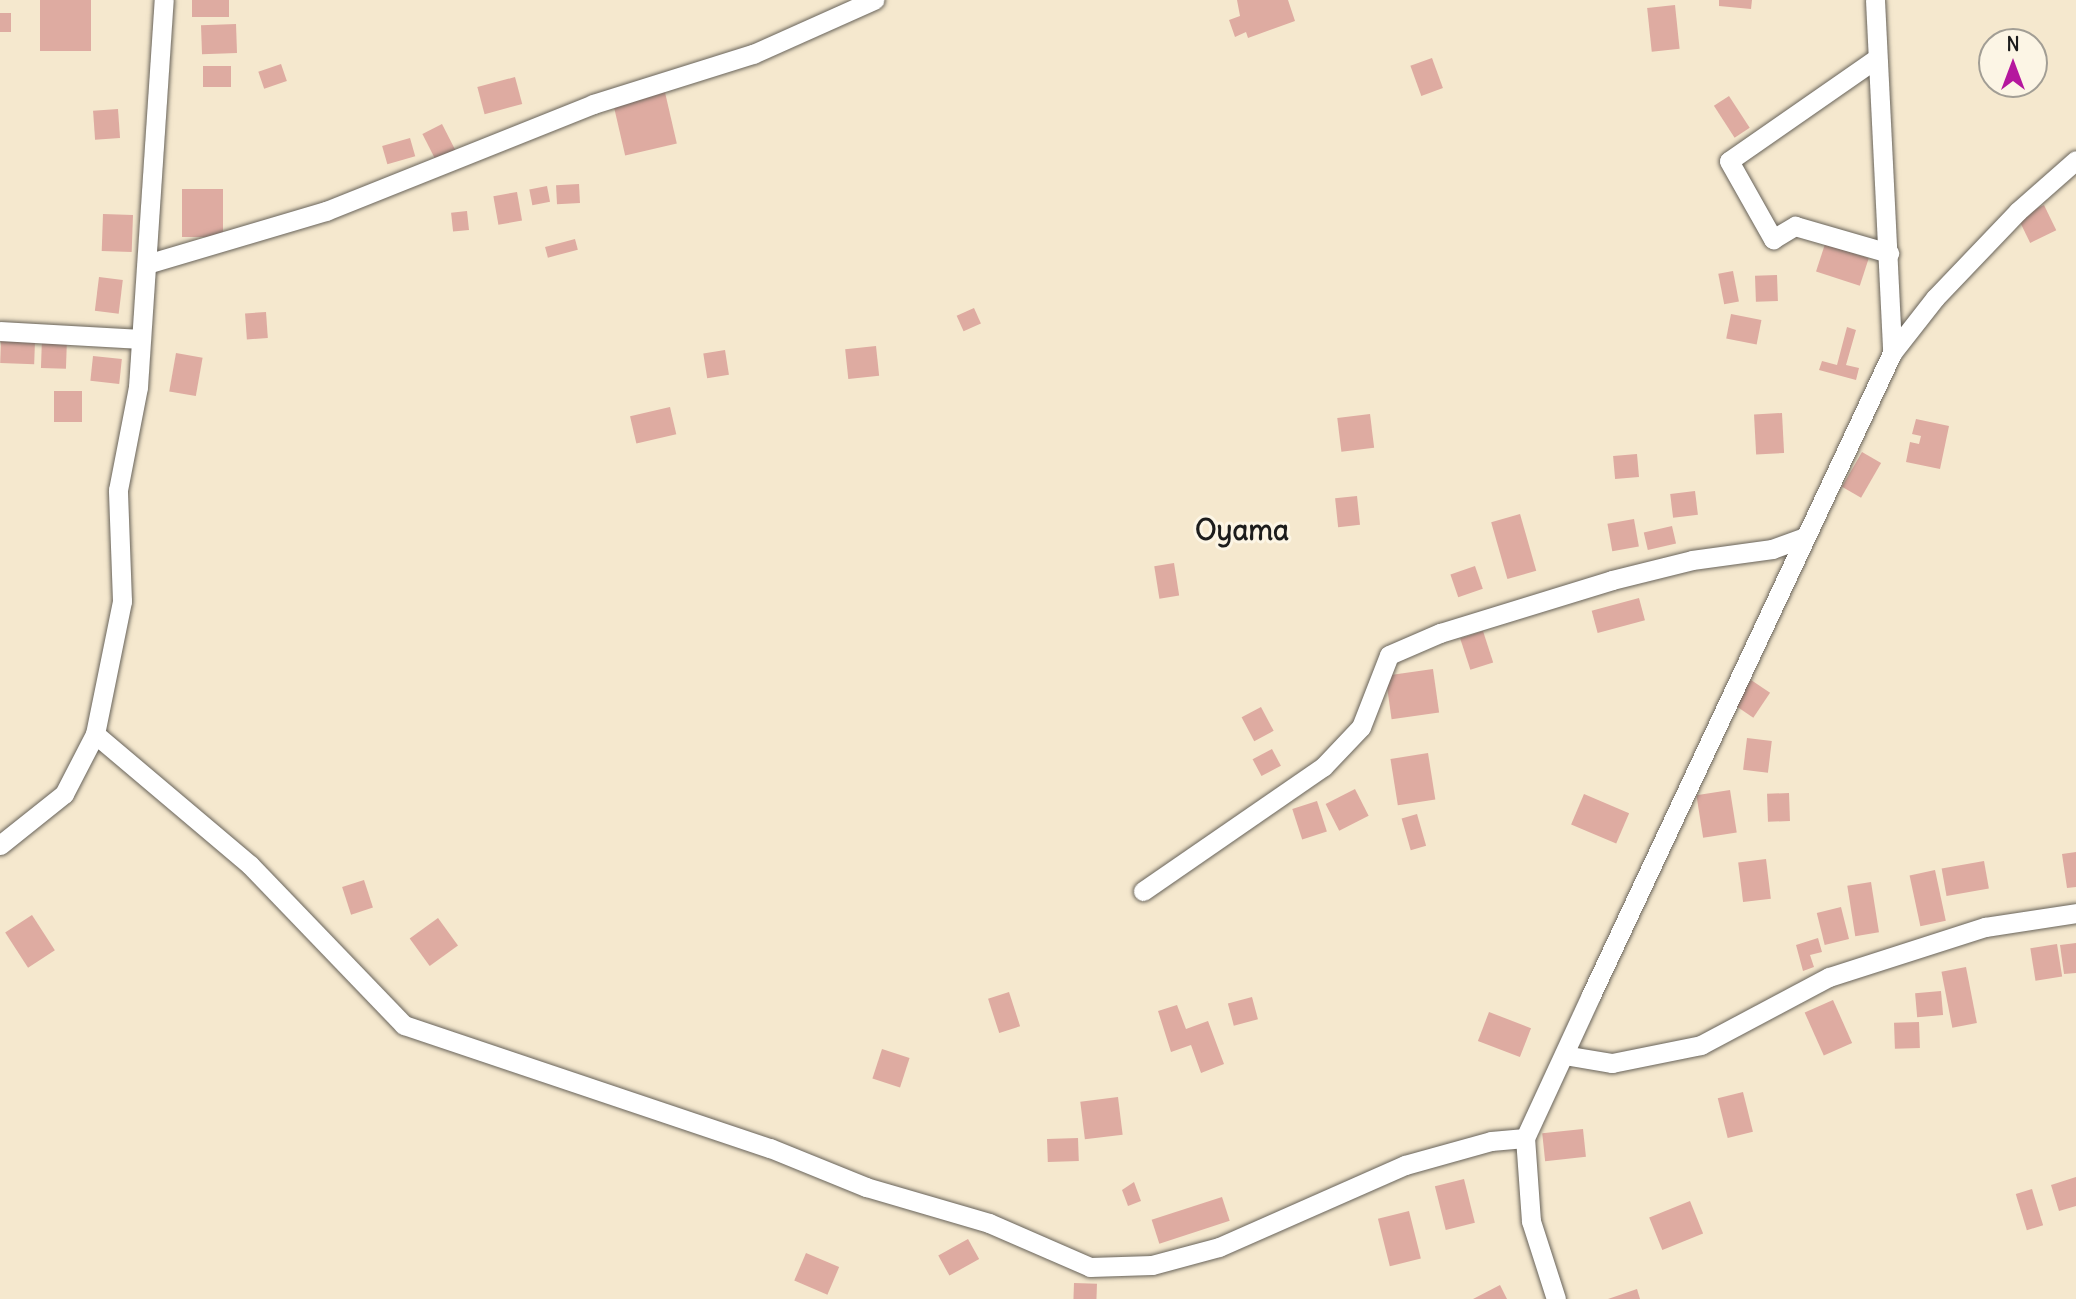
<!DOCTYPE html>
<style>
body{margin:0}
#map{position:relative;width:2076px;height:1299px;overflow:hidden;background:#f5e8ce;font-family:Delius,sans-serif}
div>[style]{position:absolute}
.building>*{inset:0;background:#deaba1;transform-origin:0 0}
.roads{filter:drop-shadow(0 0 2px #68635a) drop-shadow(0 0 2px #68635a)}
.minor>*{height:19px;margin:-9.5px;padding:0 9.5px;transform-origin:9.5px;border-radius:9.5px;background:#fff}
span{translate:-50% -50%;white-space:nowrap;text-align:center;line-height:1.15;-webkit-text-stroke:6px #fcf5e5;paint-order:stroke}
.quarter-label{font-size:28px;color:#1c1c1c;font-weight:700}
.north{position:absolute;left:1978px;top:28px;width:70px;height:70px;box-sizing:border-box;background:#fcf5e5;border:2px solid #a29e95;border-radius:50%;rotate:0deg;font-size:19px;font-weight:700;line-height:28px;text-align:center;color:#1c1c1c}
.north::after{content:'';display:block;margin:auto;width:24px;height:32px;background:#b5179e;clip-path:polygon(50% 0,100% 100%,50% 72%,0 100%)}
</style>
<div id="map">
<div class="building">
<div style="left:40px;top:0;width:51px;height:51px"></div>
<div style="left:192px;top:0;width:37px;height:17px"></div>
<div style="clip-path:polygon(1237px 0,1288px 0,1295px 21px,1248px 38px,1246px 32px,1235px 37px,1229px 20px,1240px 16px)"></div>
<div style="clip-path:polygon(1719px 0,1752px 0,1751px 9px,1719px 6px)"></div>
<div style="left:1675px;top:5px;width:44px;height:28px;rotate:84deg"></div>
<div style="left:0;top:13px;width:11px;height:19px"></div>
<div style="left:236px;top:24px;width:29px;height:35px;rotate:88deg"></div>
<div style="left:1432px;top:58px;width:32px;height:23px;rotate:70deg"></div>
<div style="left:281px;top:64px;width:18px;height:24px;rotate:71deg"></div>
<div style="left:203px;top:66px;width:28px;height:21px"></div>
<div style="left:515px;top:77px;width:28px;height:39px;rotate:75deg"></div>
<div style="left:664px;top:88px;width:57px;height:53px;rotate:77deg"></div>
<div style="left:1729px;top:96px;width:38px;height:18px;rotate:57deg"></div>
<div style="left:118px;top:109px;width:29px;height:25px;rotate:86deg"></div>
<div style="left:442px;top:124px;width:29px;height:22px;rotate:63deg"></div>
<div style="left:410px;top:138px;width:19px;height:29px;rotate:74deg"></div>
<div style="left:579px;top:184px;width:19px;height:23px;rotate:87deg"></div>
<div style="left:547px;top:186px;width:16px;height:18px;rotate:79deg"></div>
<div style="left:182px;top:189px;width:41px;height:48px"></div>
<div style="left:517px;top:192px;width:29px;height:24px;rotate:80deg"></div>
<div style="left:2044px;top:205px;width:28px;height:29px;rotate:64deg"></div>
<div style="left:467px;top:211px;width:19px;height:16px;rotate:84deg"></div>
<div style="left:103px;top:214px;width:30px;height:37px;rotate:2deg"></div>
<div style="left:575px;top:239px;width:11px;height:31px;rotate:75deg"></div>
<div style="left:1825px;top:244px;width:46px;height:29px;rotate:18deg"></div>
<div style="left:1733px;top:271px;width:31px;height:15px;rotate:79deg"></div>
<div style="left:1777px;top:275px;width:26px;height:22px;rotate:88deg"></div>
<div style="left:99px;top:277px;width:24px;height:34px;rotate:7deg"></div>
<div style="left:974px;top:308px;width:17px;height:19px;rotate:66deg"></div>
<div style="left:266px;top:312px;width:26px;height:21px;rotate:86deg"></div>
<div style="left:1731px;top:314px;width:31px;height:25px;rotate:11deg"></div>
<div style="clip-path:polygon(1847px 327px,1856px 330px,1846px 365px,1859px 368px,1856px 380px,1819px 370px,1822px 361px,1837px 365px)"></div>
<div style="left:42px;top:338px;width:25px;height:30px;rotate:2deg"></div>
<div style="left:1px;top:340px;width:34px;height:23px;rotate:2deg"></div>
<div style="left:876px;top:346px;width:30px;height:31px;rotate:84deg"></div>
<div style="left:725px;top:350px;width:25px;height:22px;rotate:81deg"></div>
<div style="left:176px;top:353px;width:27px;height:39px;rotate:10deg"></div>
<div style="left:93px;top:356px;width:29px;height:25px;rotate:6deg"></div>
<div style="left:54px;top:391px;width:28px;height:31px"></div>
<div style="left:670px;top:407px;width:28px;height:41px;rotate:77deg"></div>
<div style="left:1782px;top:413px;width:40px;height:28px;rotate:87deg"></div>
<div style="left:1370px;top:414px;width:34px;height:33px;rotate:83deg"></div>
<div style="clip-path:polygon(1916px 419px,1949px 426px,1940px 469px,1906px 462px,1910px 442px,1919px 444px,1921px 436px,1912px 434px)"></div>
<div style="left:1862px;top:452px;width:22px;height:40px;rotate:30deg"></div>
<div style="left:1637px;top:454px;width:23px;height:24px;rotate:85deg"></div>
<div style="left:1695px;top:491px;width:24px;height:25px;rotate:83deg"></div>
<div style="left:1357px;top:496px;width:29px;height:22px;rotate:84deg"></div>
<div style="left:1520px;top:514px;width:59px;height:30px;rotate:74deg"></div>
<div style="left:1634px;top:519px;width:28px;height:27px;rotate:80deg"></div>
<div style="left:1672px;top:526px;width:18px;height:29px;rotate:77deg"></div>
<div style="left:1174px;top:563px;width:33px;height:20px;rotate:81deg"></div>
<div style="left:1475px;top:566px;width:24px;height:26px;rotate:71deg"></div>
<div style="left:1639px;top:598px;width:23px;height:49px;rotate:75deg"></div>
<div style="left:1483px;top:631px;width:33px;height:24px;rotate:72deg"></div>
<div style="left:1433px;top:669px;width:44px;height:48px;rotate:82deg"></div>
<div style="left:1751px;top:680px;width:23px;height:30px;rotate:34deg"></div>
<div style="left:1261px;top:707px;width:27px;height:22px;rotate:62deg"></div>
<div style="left:1747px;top:738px;width:25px;height:32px;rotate:7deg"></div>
<div style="left:1272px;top:749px;width:19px;height:22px;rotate:62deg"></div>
<div style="left:1428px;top:753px;width:47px;height:38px;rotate:81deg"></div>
<div style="left:1355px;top:789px;width:30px;height:33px;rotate:63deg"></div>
<div style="left:1730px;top:790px;width:43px;height:34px;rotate:81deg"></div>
<div style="left:1789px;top:793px;width:28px;height:22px;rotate:88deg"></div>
<div style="left:1584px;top:794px;width:49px;height:33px;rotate:23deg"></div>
<div style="left:1317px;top:801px;width:32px;height:26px;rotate:72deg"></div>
<div style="left:1417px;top:814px;width:33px;height:16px;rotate:74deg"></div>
<div style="clip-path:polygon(2076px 852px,2076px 887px,2067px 888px,2062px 854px)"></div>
<div style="left:1766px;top:859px;width:40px;height:28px;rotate:83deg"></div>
<div style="left:1984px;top:861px;width:28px;height:43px;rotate:80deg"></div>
<div style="left:1935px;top:870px;width:52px;height:26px;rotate:78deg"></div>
<div style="left:364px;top:880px;width:29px;height:23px;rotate:72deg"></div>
<div style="left:1871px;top:882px;width:51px;height:24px;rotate:81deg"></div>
<div style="left:1841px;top:907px;width:33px;height:25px;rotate:76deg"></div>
<div style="left:32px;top:915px;width:42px;height:32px;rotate:57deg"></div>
<div style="left:438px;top:918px;width:34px;height:35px;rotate:54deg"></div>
<div style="clip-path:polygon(1818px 938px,1822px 952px,1810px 955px,1814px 967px,1803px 971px,1796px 945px)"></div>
<div style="clip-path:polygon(2076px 943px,2076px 973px,2064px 974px,2060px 945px)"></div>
<div style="left:2057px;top:944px;width:33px;height:27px;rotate:81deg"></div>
<div style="left:1966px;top:967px;width:57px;height:25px;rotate:79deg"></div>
<div style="left:1941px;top:991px;width:24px;height:26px;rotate:85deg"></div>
<div style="left:1009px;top:992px;width:36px;height:22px;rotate:72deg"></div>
<div style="left:1252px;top:997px;width:23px;height:25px;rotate:75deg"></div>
<div style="left:1833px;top:1000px;width:47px;height:31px;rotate:66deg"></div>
<div style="clip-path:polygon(1177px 1005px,1186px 1029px,1208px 1021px,1224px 1064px,1201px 1073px,1191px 1045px,1171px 1052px,1158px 1011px)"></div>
<div style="left:1489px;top:1012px;width:45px;height:31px;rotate:21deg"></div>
<div style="left:1919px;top:1022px;width:26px;height:25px;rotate:88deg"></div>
<div style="left:882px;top:1049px;width:29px;height:31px;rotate:18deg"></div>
<div style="left:1743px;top:1092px;width:41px;height:26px;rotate:76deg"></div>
<div style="left:1118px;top:1097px;width:38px;height:38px;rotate:83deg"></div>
<div style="left:1583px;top:1129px;width:28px;height:41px;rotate:84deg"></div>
<div style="left:1078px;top:1138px;width:23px;height:31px;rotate:88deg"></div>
<div style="clip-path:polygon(2076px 1177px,2076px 1206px,2059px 1211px,2051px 1185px)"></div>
<div style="left:1464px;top:1179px;width:45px;height:30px;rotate:76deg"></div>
<div style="clip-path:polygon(1134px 1182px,1141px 1201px,1128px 1206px,1122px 1190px)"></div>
<div style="left:2032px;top:1189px;width:38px;height:17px;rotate:73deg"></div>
<div style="left:1222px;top:1197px;width:25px;height:74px;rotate:72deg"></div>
<div style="left:1690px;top:1201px;width:35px;height:44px;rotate:68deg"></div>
<div style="left:1409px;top:1211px;width:49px;height:32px;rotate:76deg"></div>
<div style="left:968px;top:1239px;width:23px;height:34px;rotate:61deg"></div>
<div style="left:806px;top:1253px;width:36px;height:30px;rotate:23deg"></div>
<div style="left:1074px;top:1283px;width:23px;height:16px;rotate:2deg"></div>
<div style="clip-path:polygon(1500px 1285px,1507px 1299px,1473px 1299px)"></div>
<div style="clip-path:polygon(1637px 1289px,1640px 1299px,1608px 1299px)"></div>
</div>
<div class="roads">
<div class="minor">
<div style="left:1875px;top:0;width:353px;rotate:87.2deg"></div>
<div style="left:1877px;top:58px;width:180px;rotate:145.2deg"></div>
<div style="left:1729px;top:161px;width:90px;rotate:60.6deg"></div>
<div style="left:1773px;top:239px;width:26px;rotate:-31deg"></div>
<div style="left:1795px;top:226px;width:98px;rotate:16deg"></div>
<div style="left:147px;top:264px;width:187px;rotate:-16.5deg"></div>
<div style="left:326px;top:211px;width:288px;rotate:-21.8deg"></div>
<div style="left:593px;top:104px;width:168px;rotate:-17.4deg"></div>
<div style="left:753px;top:54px;width:133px;rotate:-24.1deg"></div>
<div style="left:0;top:331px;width:141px;rotate:3.2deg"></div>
<div style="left:95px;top:734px;width:203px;rotate:40.2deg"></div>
<div style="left:250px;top:865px;width:222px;rotate:46.1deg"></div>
<div style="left:404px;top:1025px;width:386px;rotate:18.6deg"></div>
<div style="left:770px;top:1148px;width:104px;rotate:22.1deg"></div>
<div style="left:866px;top:1187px;width:128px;rotate:16.3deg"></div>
<div style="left:989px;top:1223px;width:110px;rotate:23.5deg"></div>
<div style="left:1090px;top:1267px;width:62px;rotate:-1.8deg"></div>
<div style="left:1152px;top:1265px;width:69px;rotate:-15deg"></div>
<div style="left:1219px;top:1247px;width:203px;rotate:-23.8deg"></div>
<div style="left:1405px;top:1165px;width:89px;rotate:-15.6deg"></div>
<div style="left:1491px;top:1141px;width:34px;rotate:-5deg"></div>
<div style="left:0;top:845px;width:82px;rotate:-38.6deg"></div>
<div style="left:64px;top:794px;width:68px;rotate:-62.7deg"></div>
<div style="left:95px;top:734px;width:136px;rotate:-78.5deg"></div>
<div style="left:122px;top:601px;width:111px;rotate:-92.1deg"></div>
<div style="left:118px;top:490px;width:105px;rotate:-79deg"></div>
<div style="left:138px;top:387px;width:388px;rotate:-86.2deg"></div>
<div style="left:1143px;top:891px;width:219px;rotate:-34.6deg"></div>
<div style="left:1323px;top:767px;width:55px;rotate:-46.5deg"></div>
<div style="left:1361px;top:727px;width:77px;rotate:-68.7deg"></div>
<div style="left:1389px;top:655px;width:56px;rotate:-23.3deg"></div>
<div style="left:1440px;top:633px;width:180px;rotate:-17.1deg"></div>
<div style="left:1612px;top:580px;width:82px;rotate:-14deg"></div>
<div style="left:1692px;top:560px;width:81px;rotate:-7.8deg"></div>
<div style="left:1772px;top:549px;width:33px;rotate:-20deg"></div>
<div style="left:1564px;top:1055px;width:49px;rotate:9.5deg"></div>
<div style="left:1612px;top:1063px;width:91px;rotate:-11.4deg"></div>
<div style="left:1701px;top:1045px;width:145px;rotate:-28deg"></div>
<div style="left:1829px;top:977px;width:164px;rotate:-17.8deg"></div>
<div style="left:1985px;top:927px;width:92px;rotate:-8.7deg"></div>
<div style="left:1556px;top:1299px;width:82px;rotate:-107.8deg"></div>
<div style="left:1531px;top:1221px;width:83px;rotate:-94.1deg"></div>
<div style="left:1525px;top:1138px;width:157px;rotate:-65.2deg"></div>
<div style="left:1591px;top:995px;width:709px;rotate:-64.88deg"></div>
<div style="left:1892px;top:353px;width:70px;rotate:-52deg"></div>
<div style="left:1935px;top:298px;width:120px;rotate:-46.3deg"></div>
<div style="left:2018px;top:211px;width:77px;rotate:-41.3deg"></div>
</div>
</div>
<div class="quarter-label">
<span style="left:1242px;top:530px">Oyama</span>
</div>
<div class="north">N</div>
</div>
